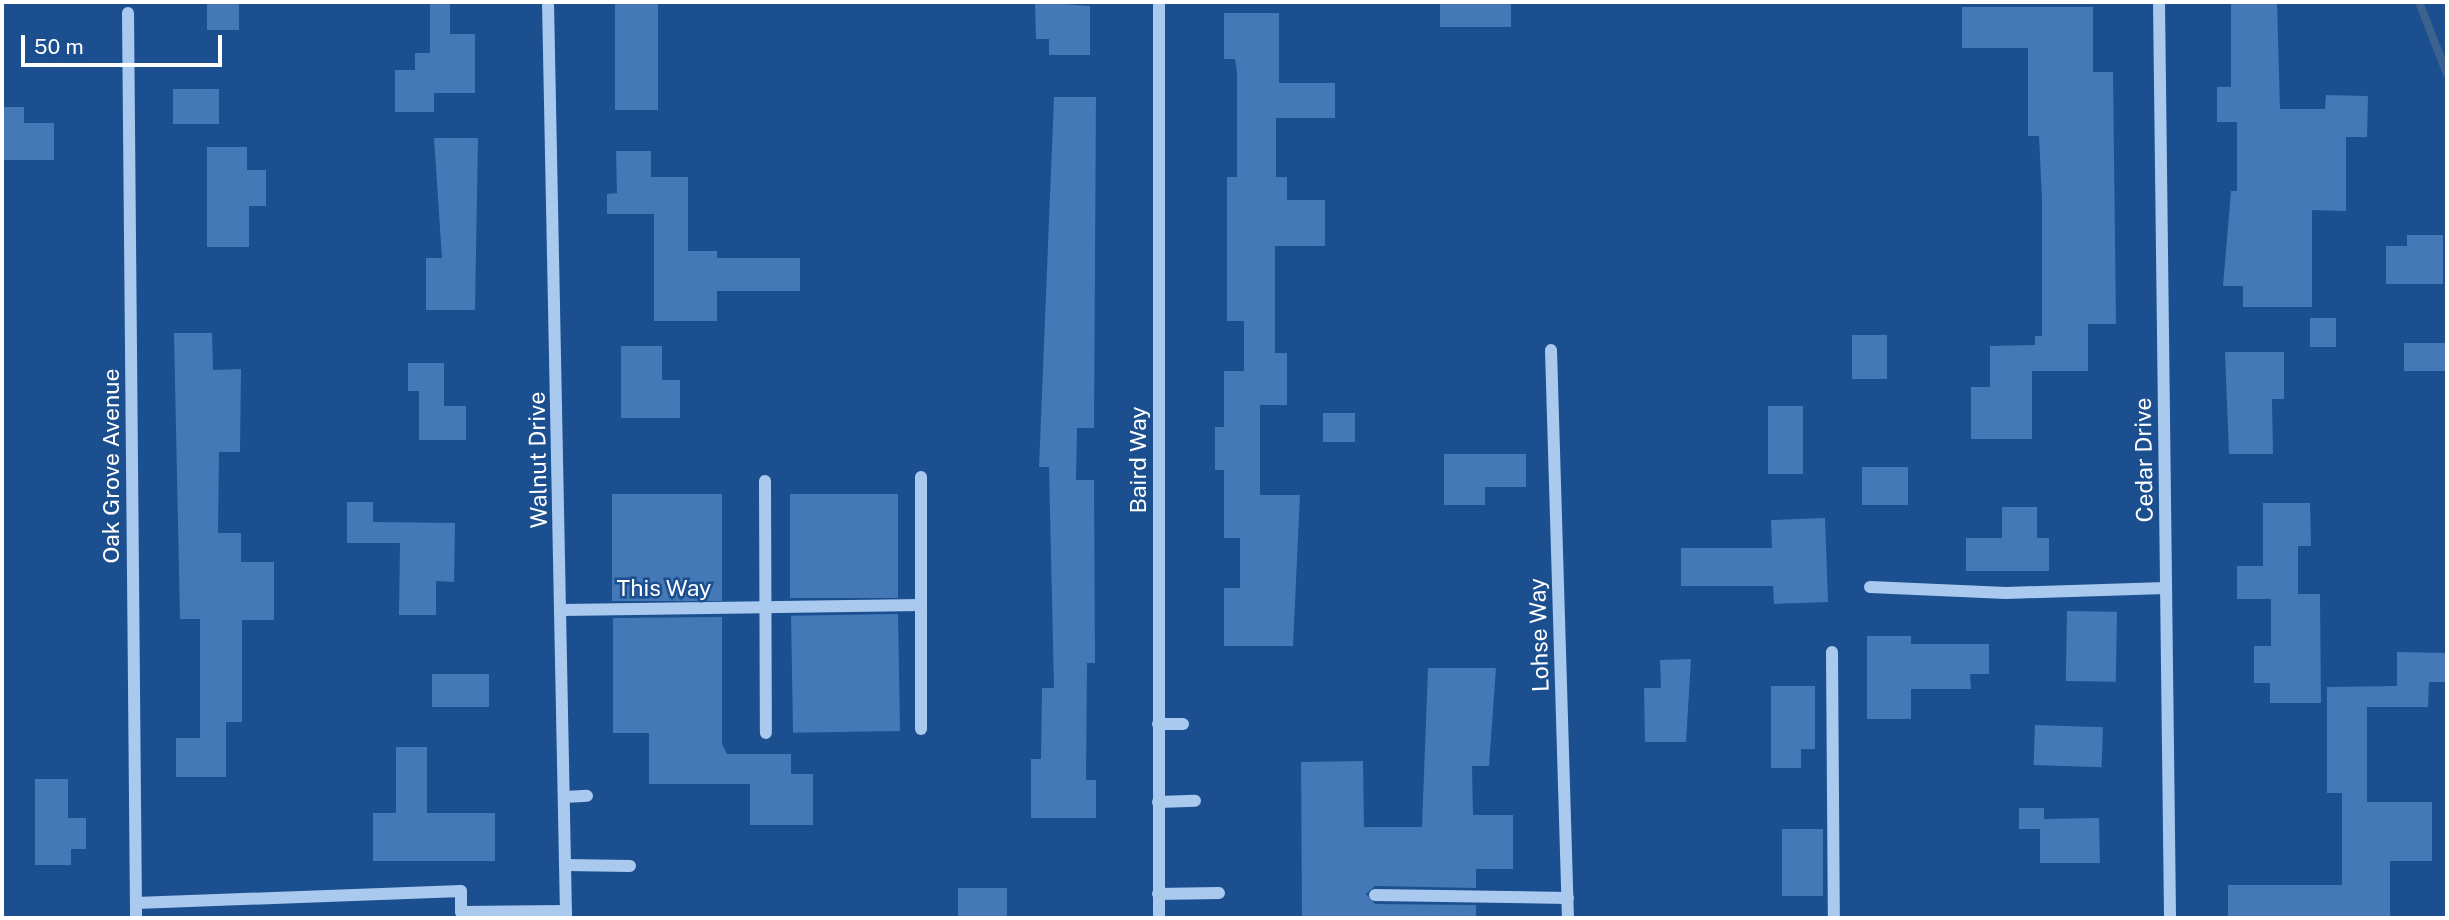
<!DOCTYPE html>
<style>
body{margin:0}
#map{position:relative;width:2449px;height:920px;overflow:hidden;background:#1b4f8f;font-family:"Public Sans",sans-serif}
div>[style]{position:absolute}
.stream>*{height:8px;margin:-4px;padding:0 4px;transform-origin:4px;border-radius:4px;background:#3c6290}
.building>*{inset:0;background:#4478b7;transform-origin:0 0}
.minor>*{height:12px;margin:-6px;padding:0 6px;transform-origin:6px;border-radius:6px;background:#a9c9ee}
span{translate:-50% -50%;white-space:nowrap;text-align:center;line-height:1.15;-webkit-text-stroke:5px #1b4f8f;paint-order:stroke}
.street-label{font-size:23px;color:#fff}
.frame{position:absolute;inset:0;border:4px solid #fff;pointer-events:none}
.scale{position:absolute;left:21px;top:35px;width:201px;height:32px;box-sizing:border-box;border:4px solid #fff;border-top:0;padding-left:9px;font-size:21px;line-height:24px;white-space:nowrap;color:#fff;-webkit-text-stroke:5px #1b4f8f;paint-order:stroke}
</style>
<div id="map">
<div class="stream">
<div style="left:2419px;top:2px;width:77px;rotate:68.7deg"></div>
</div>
<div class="building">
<div style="left:207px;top:2px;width:32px;height:28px"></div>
<div style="clip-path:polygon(430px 2px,450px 2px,450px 34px,475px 34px,475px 93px,434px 93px,434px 112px,395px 112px,395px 70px,415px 70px,415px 53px,430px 53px)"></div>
<div style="left:615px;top:2px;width:43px;height:108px"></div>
<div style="clip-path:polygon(1035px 2px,1090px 6px,1090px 55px,1049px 55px,1049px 39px,1036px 39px)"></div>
<div style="left:1440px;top:2px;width:71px;height:25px"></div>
<div style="clip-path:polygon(2231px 2px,2277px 2px,2280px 109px,2325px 109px,2326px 95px,2368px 96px,2367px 137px,2346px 137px,2346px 211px,2312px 210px,2312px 307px,2243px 307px,2243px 286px,2223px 286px,2231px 191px,2237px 191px,2237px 122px,2217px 122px,2217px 87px,2231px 87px)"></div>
<div style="clip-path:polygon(1962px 7px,2093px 7px,2093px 72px,2113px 72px,2116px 324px,2088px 324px,2088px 371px,2032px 371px,2032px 439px,1971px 439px,1971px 387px,1990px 387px,1990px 346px,2035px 345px,2035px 336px,2042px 336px,2042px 199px,2039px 136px,2028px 136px,2028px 48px,1962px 48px)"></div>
<div style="clip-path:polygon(1224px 13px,1279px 13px,1279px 83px,1335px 83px,1335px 118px,1276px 118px,1276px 177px,1287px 177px,1287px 200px,1325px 200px,1325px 246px,1275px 246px,1275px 353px,1287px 353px,1287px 405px,1260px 405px,1260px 495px,1300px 495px,1293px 646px,1224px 646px,1224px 588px,1240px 588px,1240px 538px,1224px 538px,1224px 470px,1215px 470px,1215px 427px,1224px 427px,1224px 371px,1244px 371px,1244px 321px,1227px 321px,1227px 177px,1237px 177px,1237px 73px,1235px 59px,1224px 59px)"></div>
<div style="left:173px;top:89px;width:46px;height:35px"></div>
<div style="clip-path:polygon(1054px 97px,1096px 97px,1094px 428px,1077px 428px,1076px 480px,1094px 480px,1095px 663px,1087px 663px,1086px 780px,1096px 780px,1096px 818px,1031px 818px,1031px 759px,1041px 759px,1042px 688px,1054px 688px,1049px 467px,1039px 467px)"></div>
<div style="clip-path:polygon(2px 107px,24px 107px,24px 123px,54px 123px,54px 160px,2px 160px)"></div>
<div style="clip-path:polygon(434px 138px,478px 138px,475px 310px,426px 310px,426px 258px,442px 258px)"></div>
<div style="clip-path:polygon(207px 147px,247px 147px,247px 170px,266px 170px,266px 206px,249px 206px,249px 247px,207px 247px)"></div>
<div style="clip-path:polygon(616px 151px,651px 151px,651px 177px,688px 177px,688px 251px,717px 251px,717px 258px,800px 258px,800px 291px,717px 291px,717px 321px,654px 321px,654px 214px,607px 214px,607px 194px,617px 193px)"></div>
<div style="clip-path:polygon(2407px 235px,2443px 235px,2443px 284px,2386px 284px,2386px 246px,2407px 246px)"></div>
<div style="left:2310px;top:318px;width:26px;height:29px"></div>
<div style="clip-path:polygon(174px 333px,212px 333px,213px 370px,241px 369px,240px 452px,219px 452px,218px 533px,241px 533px,241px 562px,274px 562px,274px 620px,242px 620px,242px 722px,226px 722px,226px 777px,176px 777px,176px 738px,200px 738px,200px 619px,180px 619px)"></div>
<div style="left:1852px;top:335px;width:35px;height:44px"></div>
<div style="left:2404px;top:343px;width:43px;height:28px"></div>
<div style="clip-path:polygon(621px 346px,662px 346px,662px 380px,680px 380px,680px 418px,621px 418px)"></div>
<div style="clip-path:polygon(2225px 352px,2284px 352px,2284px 399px,2272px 399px,2273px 454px,2229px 454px)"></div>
<div style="clip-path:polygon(408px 363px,444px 363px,444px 406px,466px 406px,466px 440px,419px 440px,419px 391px,408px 391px)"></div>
<div style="left:1768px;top:406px;width:35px;height:68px"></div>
<div style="left:1323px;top:413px;width:32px;height:29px"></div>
<div style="clip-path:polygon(1444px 454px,1526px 454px,1526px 487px,1485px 487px,1485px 505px,1444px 505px)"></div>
<div style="left:1862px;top:467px;width:46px;height:38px"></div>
<div style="left:612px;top:494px;width:110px;height:107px"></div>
<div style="left:790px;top:494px;width:108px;height:104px"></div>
<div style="clip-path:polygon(347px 502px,373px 502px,373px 522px,455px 523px,454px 582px,436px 581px,436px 615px,399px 615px,400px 543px,347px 543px)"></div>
<div style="clip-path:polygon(2263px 503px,2310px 503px,2311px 546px,2298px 546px,2298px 594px,2320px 594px,2321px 703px,2270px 703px,2270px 683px,2254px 683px,2254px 646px,2271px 646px,2271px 599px,2237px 599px,2237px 566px,2263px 566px)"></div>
<div style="clip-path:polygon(2002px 507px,2037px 507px,2037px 538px,2049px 538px,2049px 571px,1966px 571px,1966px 538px,2002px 538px)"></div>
<div style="clip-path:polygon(1825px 518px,1828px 602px,1774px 604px,1773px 586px,1681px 586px,1681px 548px,1772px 548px,1771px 520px)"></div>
<div style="left:2067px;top:611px;width:50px;height:70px;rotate:1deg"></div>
<div style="left:898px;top:614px;width:117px;height:107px;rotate:89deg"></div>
<div style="clip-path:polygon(722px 617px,722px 744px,727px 754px,791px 754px,791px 774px,813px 774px,813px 825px,750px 825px,750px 784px,649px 784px,649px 733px,613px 733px,613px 618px)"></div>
<div style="clip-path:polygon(1867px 636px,1911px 636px,1911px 644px,1989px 644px,1989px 674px,1970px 674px,1971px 689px,1911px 689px,1911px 719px,1867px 719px)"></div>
<div style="clip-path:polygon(2397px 652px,2447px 653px,2447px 682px,2429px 682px,2428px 707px,2367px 707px,2367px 802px,2432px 802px,2432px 861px,2390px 861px,2390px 918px,2228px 918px,2228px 885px,2342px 885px,2342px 793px,2327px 793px,2327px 687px,2397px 686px)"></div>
<div style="clip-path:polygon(1691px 659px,1686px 742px,1645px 742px,1644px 688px,1661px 688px,1660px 660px)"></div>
<div style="clip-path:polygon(1428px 668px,1496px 668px,1489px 766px,1472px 766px,1473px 815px,1513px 815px,1513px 869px,1476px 869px,1476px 888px,1375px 886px,1366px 894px,1375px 904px,1476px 905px,1476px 918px,1302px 918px,1301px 762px,1363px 761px,1364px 827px,1422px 827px)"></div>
<div style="left:432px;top:674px;width:57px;height:33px"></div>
<div style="clip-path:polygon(1771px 686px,1815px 686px,1815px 749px,1801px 749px,1801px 768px,1771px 768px)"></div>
<div style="left:2035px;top:725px;width:68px;height:40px;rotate:2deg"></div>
<div style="clip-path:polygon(396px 747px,427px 747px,427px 813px,495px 813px,495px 861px,373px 861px,373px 813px,396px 813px)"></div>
<div style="clip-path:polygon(35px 779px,68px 779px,68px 818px,86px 818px,86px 849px,71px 849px,71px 865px,35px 865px)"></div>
<div style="clip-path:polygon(2019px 808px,2044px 808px,2044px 819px,2099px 818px,2100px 863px,2040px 863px,2040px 829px,2019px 829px)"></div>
<div style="left:1782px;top:829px;width:41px;height:67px"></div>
<div style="left:958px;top:888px;width:49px;height:30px"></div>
</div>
<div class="minor">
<div style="left:548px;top:2px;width:916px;rotate:88.87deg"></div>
<div style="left:1159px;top:2px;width:916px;rotate:90deg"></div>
<div style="left:2159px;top:2px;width:916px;rotate:89.31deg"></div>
<div style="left:128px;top:13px;width:905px;rotate:89.49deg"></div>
<div style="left:1551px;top:350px;width:568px;rotate:88.29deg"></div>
<div style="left:921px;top:477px;width:252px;rotate:90deg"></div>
<div style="left:765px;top:481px;width:252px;rotate:89.8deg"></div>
<div style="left:1870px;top:587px;width:136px;rotate:2.5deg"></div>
<div style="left:2006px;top:593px;width:160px;rotate:-1.8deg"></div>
<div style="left:562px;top:610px;width:359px;rotate:-0.8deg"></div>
<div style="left:1832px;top:652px;width:266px;rotate:89.6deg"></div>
<div style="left:1158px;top:724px;width:25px"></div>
<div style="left:565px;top:797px;width:22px;rotate:-3deg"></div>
<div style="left:1158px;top:802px;width:37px;rotate:-2deg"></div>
<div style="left:566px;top:865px;width:64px;rotate:0.9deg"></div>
<div style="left:1158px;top:894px;width:61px;rotate:-0.9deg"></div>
<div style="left:1375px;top:895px;width:193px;rotate:0.9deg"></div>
<div style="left:136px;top:903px;width:325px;rotate:-2.1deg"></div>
<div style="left:461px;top:891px;width:21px;rotate:90deg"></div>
<div style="left:461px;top:912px;width:105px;rotate:-0.5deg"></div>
</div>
<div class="street-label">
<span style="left:538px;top:460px;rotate:-91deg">Walnut Drive</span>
<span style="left:1138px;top:460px;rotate:-90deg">Baird Way</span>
<span style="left:2144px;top:460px;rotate:-91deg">Cedar Drive</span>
<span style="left:111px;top:466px;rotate:-90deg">Oak Grove Avenue</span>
<span style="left:664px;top:588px">This Way</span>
<span style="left:1539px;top:635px;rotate:-92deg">Lohse Way</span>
</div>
<div class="frame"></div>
<div class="scale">50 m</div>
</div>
